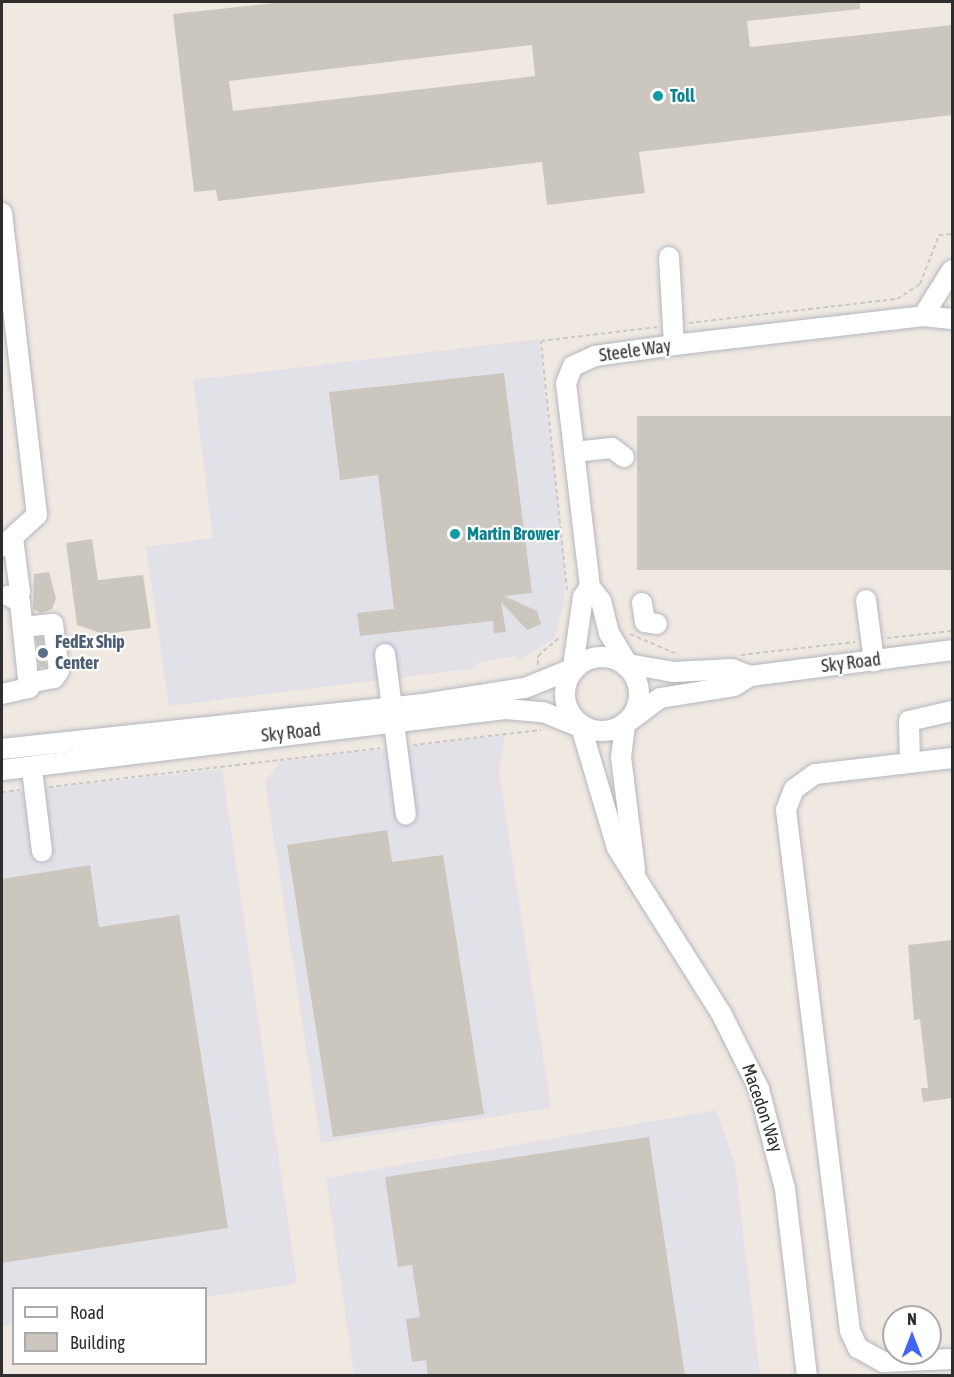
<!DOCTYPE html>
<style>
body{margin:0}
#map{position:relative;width:954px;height:1377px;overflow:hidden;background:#efe9e1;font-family:"Asap Condensed",sans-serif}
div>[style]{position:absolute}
.industrial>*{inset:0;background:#e3e1e8}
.building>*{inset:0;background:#cbc7bf;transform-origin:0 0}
.path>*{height:2px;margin-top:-1px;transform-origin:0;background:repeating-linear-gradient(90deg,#c9c9c9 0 4.5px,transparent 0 7.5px)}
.roads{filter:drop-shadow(0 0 2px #b4b7c1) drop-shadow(0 0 2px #b4b7c1)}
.minor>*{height:20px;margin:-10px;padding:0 10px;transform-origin:10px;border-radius:10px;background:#fff}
.minor>.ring{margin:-10px;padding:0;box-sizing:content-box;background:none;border:20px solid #fff;border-radius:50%}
.dots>*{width:16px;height:16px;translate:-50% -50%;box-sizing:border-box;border:3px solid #fff;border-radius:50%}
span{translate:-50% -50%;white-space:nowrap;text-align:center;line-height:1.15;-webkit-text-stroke:4.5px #fff;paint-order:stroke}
.culture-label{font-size:18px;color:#0d838f;font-weight:700}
.left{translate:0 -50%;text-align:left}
.street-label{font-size:18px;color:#2e2e2e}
.service-label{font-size:18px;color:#4e5e75;font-weight:700}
.frame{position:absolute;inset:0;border:3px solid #2e2e2e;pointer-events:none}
.legend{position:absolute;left:12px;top:1287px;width:195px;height:78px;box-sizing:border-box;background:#fff;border:2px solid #ababab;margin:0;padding:8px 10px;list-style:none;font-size:18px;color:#2e2e2e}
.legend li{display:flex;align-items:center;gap:12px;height:30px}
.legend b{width:30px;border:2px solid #ababab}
.north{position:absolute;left:882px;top:1305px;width:60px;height:60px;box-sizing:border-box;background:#fff;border:2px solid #ababab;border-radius:50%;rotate:0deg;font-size:16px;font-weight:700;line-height:24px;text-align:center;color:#2e2e2e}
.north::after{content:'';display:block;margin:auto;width:21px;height:27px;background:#4264fb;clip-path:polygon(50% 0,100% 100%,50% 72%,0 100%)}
</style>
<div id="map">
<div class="industrial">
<div style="clip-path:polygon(539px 339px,565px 566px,564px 604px,554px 639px,516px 661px,515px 656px,477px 663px,477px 668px,169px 706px,146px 547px,213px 538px,193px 380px)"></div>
<div style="clip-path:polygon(505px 735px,499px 772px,551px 1108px,321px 1143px,265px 782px,281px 761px)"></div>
<div style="clip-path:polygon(222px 769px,297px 1284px,206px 1297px,206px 1288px,14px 1288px,13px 1325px,2px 1326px,2px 793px)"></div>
<div style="clip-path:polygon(716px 1110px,735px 1164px,760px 1375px,354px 1375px,326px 1178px)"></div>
</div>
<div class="building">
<div style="clip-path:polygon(evenodd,283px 2px,860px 2px,860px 9px,747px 21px,750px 47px,952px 25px,952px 115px,639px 152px,645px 193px,547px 205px,542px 162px,218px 201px,216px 190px,194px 192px,173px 14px,283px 2px,532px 45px,535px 76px,233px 111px,229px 81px,532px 45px)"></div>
<div style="clip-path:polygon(504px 373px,532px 593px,504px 596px,537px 611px,541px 624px,527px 630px,501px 602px,506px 632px,494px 633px,493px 621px,360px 636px,357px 613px,394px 609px,378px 475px,340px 480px,329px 392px)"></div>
<div style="left:952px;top:416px;width:154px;height:315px;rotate:90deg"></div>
<div style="clip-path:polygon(92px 539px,98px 580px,143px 575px,151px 628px,104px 634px,77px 625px,66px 543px)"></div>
<div style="clip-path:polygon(49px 572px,56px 598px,52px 609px,41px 613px,33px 609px,34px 574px)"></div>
<div style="left:43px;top:637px;width:30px;height:7px;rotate:84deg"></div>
<div style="clip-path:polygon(387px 830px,392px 862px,443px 855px,484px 1114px,333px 1137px,287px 845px)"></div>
<div style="clip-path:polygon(90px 865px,99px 927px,179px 915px,228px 1228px,2px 1263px,2px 879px)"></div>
<div style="clip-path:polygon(952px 940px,952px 1098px,923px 1102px,921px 1088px,928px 1088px,920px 1019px,914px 1020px,908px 945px)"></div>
<div style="clip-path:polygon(649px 1137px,685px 1376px,428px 1376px,426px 1360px,412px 1362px,406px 1319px,420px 1317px,412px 1265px,398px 1267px,385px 1177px)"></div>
</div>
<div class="path">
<div style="left:689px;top:323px;width:209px;rotate:-6.6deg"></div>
<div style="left:897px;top:299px;width:27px;rotate:-33deg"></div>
<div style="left:920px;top:284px;width:53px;rotate:-68.8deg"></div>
<div style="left:939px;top:235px;width:13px;rotate:-4deg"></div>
<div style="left:567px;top:590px;width:250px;rotate:-96deg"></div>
<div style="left:541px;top:341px;width:117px;rotate:-6.9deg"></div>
<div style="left:630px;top:634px;width:53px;rotate:23.2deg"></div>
<div style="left:887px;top:638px;width:65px;rotate:-6.1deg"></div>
<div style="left:741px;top:655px;width:115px;rotate:-6.5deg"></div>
<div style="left:538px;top:665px;width:9px;rotate:-90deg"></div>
<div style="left:538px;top:656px;width:29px;rotate:-41deg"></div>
<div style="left:413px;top:745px;width:129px;rotate:-6.7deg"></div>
<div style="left:49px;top:787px;width:333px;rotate:-6.7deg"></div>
<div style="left:2px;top:792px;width:18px;rotate:-6deg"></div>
</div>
<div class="roads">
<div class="minor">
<div style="left:2px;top:213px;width:304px;rotate:83.4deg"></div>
<div style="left:37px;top:515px;width:47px;rotate:137.6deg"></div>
<div style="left:669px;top:257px;width:88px;rotate:86.7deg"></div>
<div style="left:923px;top:316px;width:54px;rotate:-57.8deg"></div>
<div style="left:574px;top:452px;width:38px;rotate:-6deg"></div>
<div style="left:612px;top:448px;width:15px;rotate:37deg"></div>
<div style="left:13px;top:538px;width:54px;rotate:82.6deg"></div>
<div style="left:20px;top:592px;width:6px;rotate:141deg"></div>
<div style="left:866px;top:600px;width:62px;rotate:82.5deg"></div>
<div style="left:642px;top:603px;width:19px;rotate:81deg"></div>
<div style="left:645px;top:622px;width:12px;rotate:9deg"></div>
<div style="left:23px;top:627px;width:30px;rotate:-6deg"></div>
<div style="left:53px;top:624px;width:47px;rotate:82.7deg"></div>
<div style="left:59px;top:671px;width:9px;rotate:126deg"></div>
<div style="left:54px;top:678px;width:25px;rotate:169deg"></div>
<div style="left:385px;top:654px;width:162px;rotate:82.6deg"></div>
<div class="ring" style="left:565px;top:657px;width:54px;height:54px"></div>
<div style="left:627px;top:663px;width:35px;rotate:-121deg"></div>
<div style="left:609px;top:633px;width:33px;rotate:-104deg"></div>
<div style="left:601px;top:601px;width:18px;rotate:-128deg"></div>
<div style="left:590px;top:587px;width:205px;rotate:-96.7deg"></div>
<div style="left:566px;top:383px;width:18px;rotate:-68deg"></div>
<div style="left:573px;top:366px;width:24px;rotate:-24deg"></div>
<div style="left:595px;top:356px;width:80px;rotate:-7.9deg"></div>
<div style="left:674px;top:345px;width:251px;rotate:-6.6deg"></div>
<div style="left:923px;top:316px;width:29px;rotate:6deg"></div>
<div style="left:628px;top:664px;width:47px;rotate:9.9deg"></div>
<div style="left:674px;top:672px;width:58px;rotate:-3deg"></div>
<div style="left:732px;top:669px;width:19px;rotate:21deg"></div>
<div style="left:573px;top:667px;width:71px;rotate:-81.9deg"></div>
<div style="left:583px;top:597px;width:12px;rotate:-55deg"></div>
<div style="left:2px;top:694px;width:28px;rotate:-13deg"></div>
<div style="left:29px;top:688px;width:86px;rotate:-96deg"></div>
<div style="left:20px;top:602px;width:13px;rotate:-151deg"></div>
<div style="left:628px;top:722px;width:40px;rotate:-37deg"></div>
<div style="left:660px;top:698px;width:75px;rotate:-9.2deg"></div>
<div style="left:734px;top:686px;width:19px;rotate:-32deg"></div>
<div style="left:750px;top:676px;width:204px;rotate:-7.3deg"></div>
<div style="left:625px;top:725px;width:32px;rotate:97deg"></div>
<div style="left:621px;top:757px;width:114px;rotate:82.9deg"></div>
<div style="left:581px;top:727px;width:126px;rotate:73.4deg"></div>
<div style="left:617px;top:848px;width:195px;rotate:57.8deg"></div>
<div style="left:721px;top:1013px;width:85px;rotate:63.4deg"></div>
<div style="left:759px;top:1089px;width:103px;rotate:75.4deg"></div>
<div style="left:785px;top:1189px;width:188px;rotate:83.3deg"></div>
<div style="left:2px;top:749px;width:430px;rotate:-6.1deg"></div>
<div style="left:430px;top:703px;width:96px;rotate:-9deg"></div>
<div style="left:525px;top:688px;width:51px;rotate:-22deg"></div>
<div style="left:952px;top:758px;width:138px;rotate:173.3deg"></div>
<div style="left:815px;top:774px;width:26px;rotate:144deg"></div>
<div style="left:794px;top:789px;width:22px;rotate:111deg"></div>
<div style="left:786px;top:810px;width:525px;rotate:83deg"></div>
<div style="left:850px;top:1331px;width:19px;rotate:65deg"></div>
<div style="left:858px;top:1348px;width:29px;rotate:29deg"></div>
<div style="left:883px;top:1362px;width:69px;rotate:-2.5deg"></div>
<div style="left:910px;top:763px;width:42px;rotate:-91.4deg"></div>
<div style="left:909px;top:721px;width:44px;rotate:-13.1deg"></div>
<div style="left:2px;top:770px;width:508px;rotate:-6.9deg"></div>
<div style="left:506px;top:709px;width:37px;rotate:5deg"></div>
<div style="left:543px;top:712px;width:38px;rotate:22deg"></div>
<div style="left:33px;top:778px;width:74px;rotate:83deg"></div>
</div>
</div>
<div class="dots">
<div style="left:658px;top:96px;background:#0f9aa8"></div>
<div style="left:455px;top:534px;background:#0f9aa8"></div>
<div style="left:43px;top:653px;background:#5c6f8a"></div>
</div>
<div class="culture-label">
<span class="left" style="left:670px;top:96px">Toll</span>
<span class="left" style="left:467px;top:534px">Martin Brower</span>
</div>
<div class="street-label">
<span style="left:635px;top:351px;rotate:-8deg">Steele Way</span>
<span style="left:851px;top:663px;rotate:-7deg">Sky Road</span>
<span style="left:291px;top:733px;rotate:-6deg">Sky Road</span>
<span style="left:762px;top:1108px;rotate:71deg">Macedon Way</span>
</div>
<div class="service-label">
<span class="left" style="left:55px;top:653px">FedEx Ship<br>Center</span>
</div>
<div class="frame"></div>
<ul class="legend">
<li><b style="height:8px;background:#fff"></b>Road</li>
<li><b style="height:16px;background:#cbc7bf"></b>Building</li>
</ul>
<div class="north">N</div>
</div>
